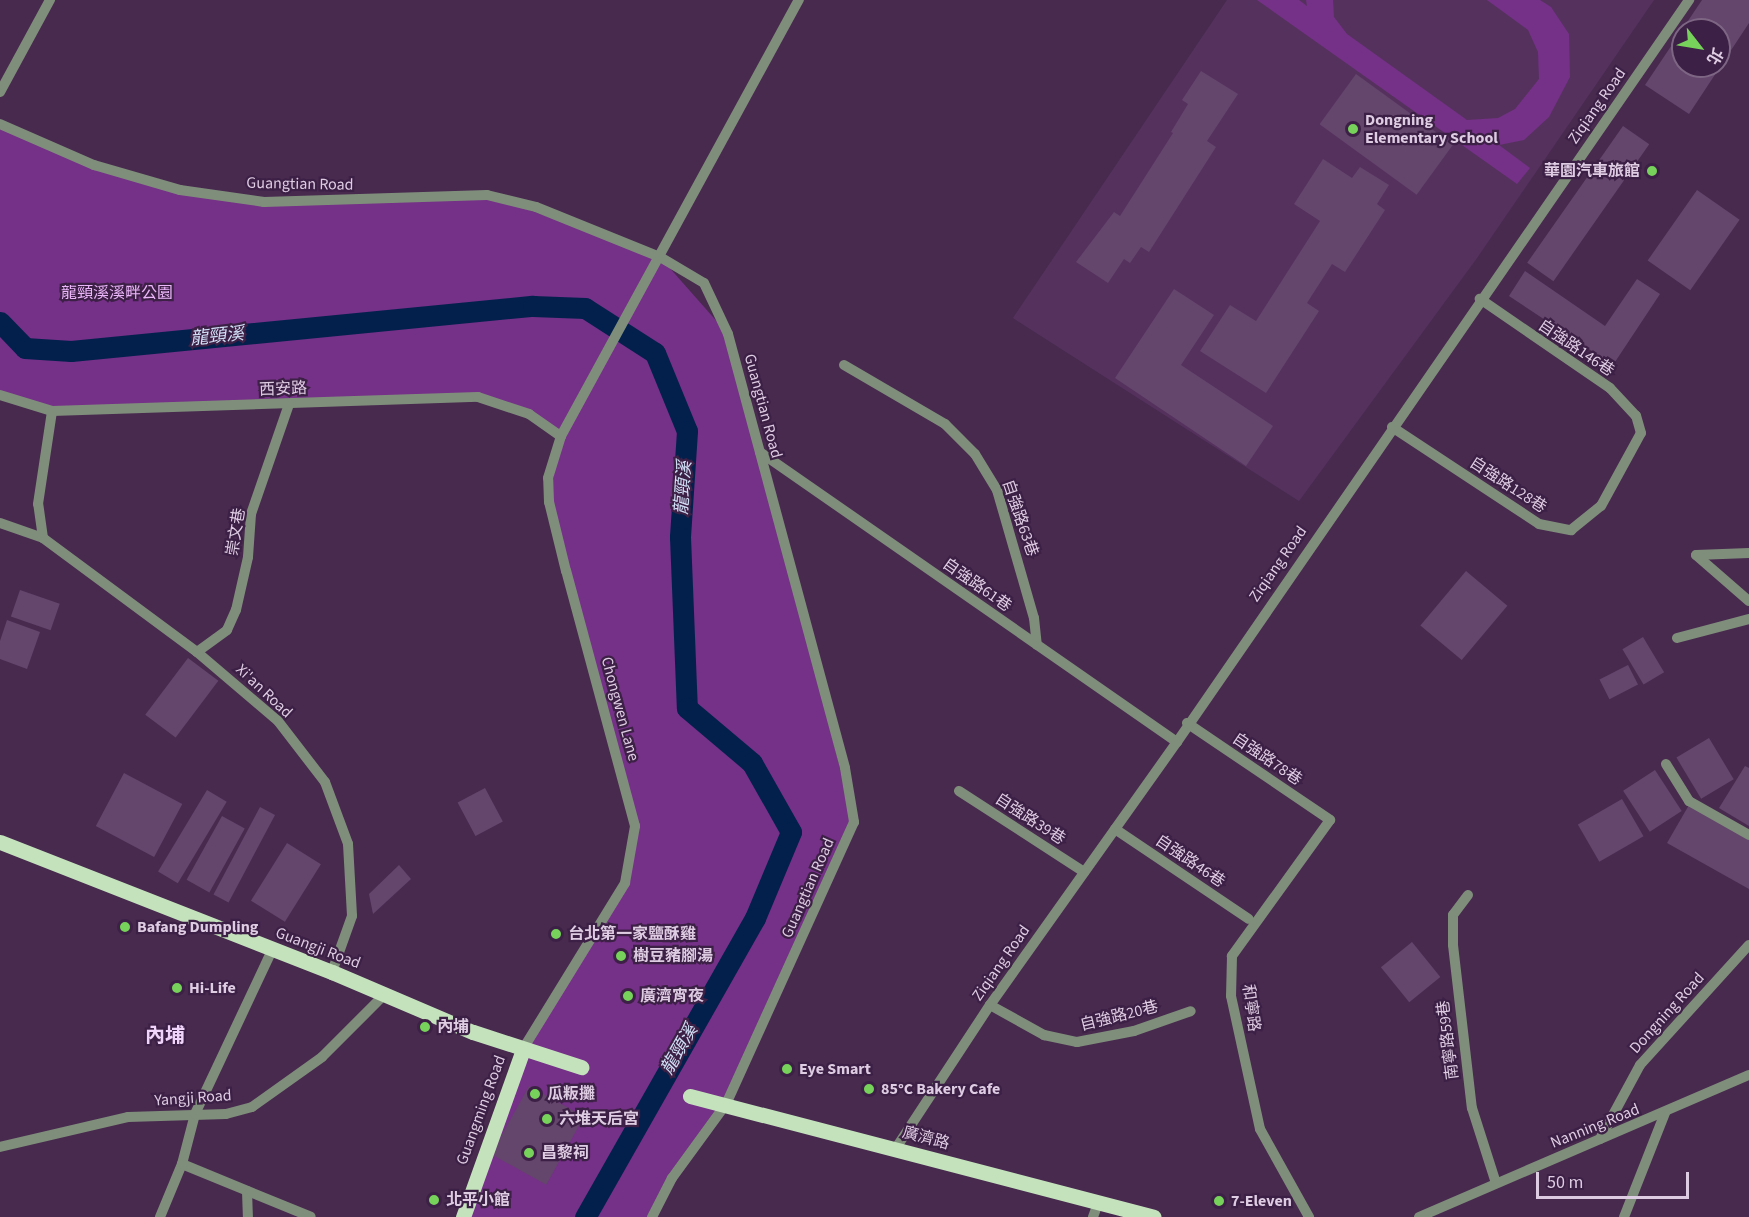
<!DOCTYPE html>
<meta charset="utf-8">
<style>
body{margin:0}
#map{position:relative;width:1749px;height:1217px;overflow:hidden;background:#482a4f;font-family:"Source Sans 3","Noto Sans TC",sans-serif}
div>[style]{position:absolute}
.built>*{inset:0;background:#55325e}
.green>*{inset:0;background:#753087}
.canal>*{height:21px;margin:-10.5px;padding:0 10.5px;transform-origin:10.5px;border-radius:10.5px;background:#03204d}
.building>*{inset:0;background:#64456c;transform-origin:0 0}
.minor>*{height:10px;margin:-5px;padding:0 5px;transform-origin:5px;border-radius:5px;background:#7f8e7b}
.major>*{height:15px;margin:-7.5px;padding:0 7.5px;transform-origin:7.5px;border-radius:7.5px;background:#c4e3bc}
.dots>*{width:16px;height:16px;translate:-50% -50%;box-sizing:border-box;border:3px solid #3d2045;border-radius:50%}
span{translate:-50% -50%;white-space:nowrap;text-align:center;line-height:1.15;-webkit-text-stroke:4.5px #3d2045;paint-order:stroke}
.street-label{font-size:16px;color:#decce3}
.poi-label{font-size:16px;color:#decce3;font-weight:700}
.left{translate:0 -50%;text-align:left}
.right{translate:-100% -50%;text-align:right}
.park-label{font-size:16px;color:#ebb6fa}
.water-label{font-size:18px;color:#d1e0f7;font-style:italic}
.quarter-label{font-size:20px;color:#f1d4f9;font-weight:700}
.north{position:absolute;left:1671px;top:18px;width:60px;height:60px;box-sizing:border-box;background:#3d2045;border:2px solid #7d6584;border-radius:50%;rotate:121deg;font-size:16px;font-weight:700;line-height:24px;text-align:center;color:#decce3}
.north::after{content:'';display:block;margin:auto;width:21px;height:27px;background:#76d25a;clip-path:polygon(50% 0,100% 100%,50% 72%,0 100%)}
.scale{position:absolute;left:1536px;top:1172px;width:153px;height:27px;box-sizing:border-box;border:3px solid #decce3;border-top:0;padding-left:8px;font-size:18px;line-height:21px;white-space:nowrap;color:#decce3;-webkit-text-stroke:4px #3d2045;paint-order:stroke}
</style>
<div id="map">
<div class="built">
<div style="clip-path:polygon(1227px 0,1654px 0,1477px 258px,1299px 501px,1013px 318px)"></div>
</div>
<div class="green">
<div style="clip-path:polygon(1257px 0,1299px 0,1307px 6px,1306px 0,1333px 0,1334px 17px,1347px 34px,1467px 120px,1498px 118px,1515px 109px,1539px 79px,1538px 52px,1528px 30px,1487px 0,1540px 0,1551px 7px,1569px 34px,1570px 77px,1549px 117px,1524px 140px,1499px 145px,1530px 168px,1517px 184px)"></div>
<div style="clip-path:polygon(0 124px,94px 165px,180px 190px,264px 202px,487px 195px,660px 257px,728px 334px,854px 822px,726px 1104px,652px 1217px,462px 1217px,516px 1050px,625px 883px,635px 826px,549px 502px,561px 436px,529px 414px,478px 397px,52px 411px,0 395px)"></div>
</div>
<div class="canal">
<div style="left:0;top:322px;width:36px;rotate:46deg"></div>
<div style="left:25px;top:348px;width:46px;rotate:3.7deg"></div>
<div style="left:71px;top:351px;width:464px;rotate:-5.6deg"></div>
<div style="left:533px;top:306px;width:52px;rotate:2.2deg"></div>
<div style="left:585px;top:308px;width:83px;rotate:32.7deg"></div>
<div style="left:655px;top:353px;width:84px;rotate:67.7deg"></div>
<div style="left:687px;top:431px;width:106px;rotate:93.8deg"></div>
<div style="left:680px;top:537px;width:171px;rotate:87.7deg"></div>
<div style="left:687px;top:708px;width:85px;rotate:40.2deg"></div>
<div style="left:752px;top:763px;width:79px;rotate:60.5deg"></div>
<div style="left:791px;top:832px;width:93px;rotate:112.7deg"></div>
<div style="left:755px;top:918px;width:344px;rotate:119.6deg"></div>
</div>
<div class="building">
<div style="clip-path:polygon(evenodd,1702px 0,1749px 0,1749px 23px,1689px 114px,1645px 85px,1702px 0,1683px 30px,1719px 30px,1719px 66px,1683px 66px,1683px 30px)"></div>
<div style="clip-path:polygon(1201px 71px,1238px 94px,1207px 141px,1216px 147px,1149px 252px,1141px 247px,1130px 263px,1124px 259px,1108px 283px,1076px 262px,1114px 212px,1120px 216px,1173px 133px,1171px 132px,1188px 104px,1182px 100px)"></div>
<div style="left:1356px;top:74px;width:120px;height:62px;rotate:36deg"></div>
<div style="left:1623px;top:126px;width:32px;height:167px;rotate:35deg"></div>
<div style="clip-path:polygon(1323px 159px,1352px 178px,1360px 167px,1389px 185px,1377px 204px,1385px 210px,1345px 272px,1332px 264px,1307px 303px,1319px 311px,1266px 393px,1200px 351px,1230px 305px,1256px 321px,1320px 221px,1294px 204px)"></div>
<div style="left:1697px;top:190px;width:52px;height:86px;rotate:35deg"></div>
<div style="clip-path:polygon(1525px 271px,1605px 326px,1637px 279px,1660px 294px,1613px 365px,1509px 296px)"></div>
<div style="clip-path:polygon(1174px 289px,1214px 315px,1181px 365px,1273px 426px,1246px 466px,1115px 378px)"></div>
<div style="left:1466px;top:571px;width:54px;height:71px;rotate:40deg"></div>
<div style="left:20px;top:590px;width:42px;height:28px;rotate:19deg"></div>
<div style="clip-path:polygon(7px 620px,40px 632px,27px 669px,0 659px,0 641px)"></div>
<div style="left:1643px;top:637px;width:41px;height:24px;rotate:59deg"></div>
<div style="left:188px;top:658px;width:38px;height:71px;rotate:37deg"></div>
<div style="left:1628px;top:665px;width:22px;height:32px;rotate:63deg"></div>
<div style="left:1709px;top:738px;width:48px;height:38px;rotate:59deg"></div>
<div style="clip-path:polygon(1745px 766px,1749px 768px,1749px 826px,1719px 808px)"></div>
<div style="left:1655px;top:770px;width:49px;height:38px;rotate:57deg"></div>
<div style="left:124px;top:773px;width:66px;height:60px;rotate:28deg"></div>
<div style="left:485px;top:788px;width:38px;height:31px;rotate:62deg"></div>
<div style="left:207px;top:790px;width:23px;height:95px;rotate:31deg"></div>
<div style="left:1622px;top:799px;width:43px;height:51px;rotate:60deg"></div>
<div style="clip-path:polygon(1689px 805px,1749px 840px,1749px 889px,1667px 843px)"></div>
<div style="left:260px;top:807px;width:17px;height:99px;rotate:28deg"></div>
<div style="left:222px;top:816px;width:26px;height:73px;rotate:29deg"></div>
<div style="left:287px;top:843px;width:40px;height:68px;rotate:32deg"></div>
<div style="clip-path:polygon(399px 865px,411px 879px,373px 914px,369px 894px)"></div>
<div style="left:1412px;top:942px;width:45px;height:40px;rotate:51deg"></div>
<div style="left:529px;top:1086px;width:63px;height:78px;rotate:29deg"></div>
</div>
<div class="minor">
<div style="left:0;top:92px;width:105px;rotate:-61.5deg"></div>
<div style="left:0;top:124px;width:103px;rotate:23.6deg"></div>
<div style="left:94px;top:165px;width:90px;rotate:16.2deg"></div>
<div style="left:180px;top:190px;width:85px;rotate:8.1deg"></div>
<div style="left:264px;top:202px;width:223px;rotate:-1.8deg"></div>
<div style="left:487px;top:195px;width:50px;rotate:13.8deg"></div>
<div style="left:536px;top:207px;width:134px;rotate:22deg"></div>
<div style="left:660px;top:257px;width:51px;rotate:30.6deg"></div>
<div style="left:704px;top:283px;width:56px;rotate:64.8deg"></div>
<div style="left:728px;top:334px;width:449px;rotate:74.9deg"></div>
<div style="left:845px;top:768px;width:55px;rotate:80.5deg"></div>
<div style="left:854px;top:822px;width:310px;rotate:114.4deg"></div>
<div style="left:726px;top:1104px;width:92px;rotate:126.1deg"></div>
<div style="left:672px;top:1178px;width:44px;rotate:117.1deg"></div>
<div style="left:844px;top:365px;width:117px;rotate:30.3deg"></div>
<div style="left:945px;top:424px;width:42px;rotate:45deg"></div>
<div style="left:975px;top:454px;width:42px;rotate:58.6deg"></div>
<div style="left:997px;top:490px;width:133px;rotate:73.9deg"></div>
<div style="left:1034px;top:618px;width:27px;rotate:84deg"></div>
<div style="left:0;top:395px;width:54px;rotate:17.1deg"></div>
<div style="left:52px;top:411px;width:426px;rotate:-1.9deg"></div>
<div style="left:478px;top:397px;width:54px;rotate:18.4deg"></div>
<div style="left:529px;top:414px;width:39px;rotate:35deg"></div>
<div style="left:1392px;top:427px;width:176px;rotate:33.4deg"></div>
<div style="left:1539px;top:524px;width:33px;rotate:11deg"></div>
<div style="left:1571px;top:530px;width:38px;rotate:-39deg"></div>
<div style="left:1601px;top:506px;width:83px;rotate:-61.3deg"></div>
<div style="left:1641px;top:433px;width:18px;rotate:-106deg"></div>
<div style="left:1636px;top:416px;width:38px;rotate:-133deg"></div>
<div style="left:1610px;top:388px;width:158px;rotate:-145.6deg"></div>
<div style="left:760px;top:452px;width:508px;rotate:34.82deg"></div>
<div style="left:0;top:523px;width:46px;rotate:19.2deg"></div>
<div style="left:43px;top:538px;width:192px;rotate:36.5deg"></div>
<div style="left:197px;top:652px;width:106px;rotate:40.4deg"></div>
<div style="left:278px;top:721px;width:77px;rotate:52.4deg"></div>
<div style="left:325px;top:782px;width:66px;rotate:69.6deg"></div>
<div style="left:348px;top:844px;width:72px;rotate:86.8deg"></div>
<div style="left:352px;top:916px;width:59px;rotate:109.7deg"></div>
<div style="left:43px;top:538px;width:34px;rotate:-98deg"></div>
<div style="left:38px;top:504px;width:94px;rotate:-81.4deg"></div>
<div style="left:1749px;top:553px;width:53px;rotate:177.8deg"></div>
<div style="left:1696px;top:555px;width:70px;rotate:41deg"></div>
<div style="left:1677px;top:638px;width:74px;rotate:-14.8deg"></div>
<div style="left:197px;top:652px;width:37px;rotate:-36deg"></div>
<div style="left:227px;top:630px;width:22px;rotate:-66deg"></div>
<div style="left:236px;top:610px;width:54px;rotate:-77.2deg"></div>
<div style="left:248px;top:557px;width:43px;rotate:-86deg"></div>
<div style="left:251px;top:514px;width:116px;rotate:-70.9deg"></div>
<div style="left:1187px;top:723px;width:173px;rotate:34.1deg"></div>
<div style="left:1330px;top:820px;width:168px;rotate:125.8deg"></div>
<div style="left:1232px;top:956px;width:40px;rotate:91.4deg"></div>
<div style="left:1231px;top:996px;width:136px;rotate:77.7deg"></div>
<div style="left:1260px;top:1129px;width:101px;rotate:60.9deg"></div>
<div style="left:1666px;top:764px;width:44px;rotate:58.1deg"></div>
<div style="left:1689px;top:801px;width:69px;rotate:29.5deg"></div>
<div style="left:959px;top:791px;width:149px;rotate:32.9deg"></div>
<div style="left:1115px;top:829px;width:161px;rotate:33.9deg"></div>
<div style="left:1468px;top:895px;width:25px;rotate:127deg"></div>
<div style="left:1453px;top:915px;width:30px;rotate:90deg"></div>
<div style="left:1453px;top:945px;width:164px;rotate:83.4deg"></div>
<div style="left:1472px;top:1108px;width:79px;rotate:72.3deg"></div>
<div style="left:990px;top:1005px;width:62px;rotate:29.1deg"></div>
<div style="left:1044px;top:1035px;width:34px;rotate:12deg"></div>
<div style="left:1077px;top:1042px;width:58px;rotate:-10.9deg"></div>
<div style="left:1134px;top:1031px;width:60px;rotate:-19.3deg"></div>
<div style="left:523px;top:1049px;width:195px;rotate:-58.4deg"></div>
<div style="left:625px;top:883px;width:58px;rotate:-80deg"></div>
<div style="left:635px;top:826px;width:264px;rotate:-105.1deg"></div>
<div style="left:566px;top:571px;width:71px;rotate:-103.8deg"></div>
<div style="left:549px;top:502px;width:24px;rotate:-92deg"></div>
<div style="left:548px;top:478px;width:44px;rotate:-72.8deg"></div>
<div style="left:561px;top:436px;width:497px;rotate:-61.4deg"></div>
<div style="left:1600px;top:1139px;width:84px;rotate:-61.6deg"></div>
<div style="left:1640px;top:1065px;width:162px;rotate:-47.8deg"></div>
<div style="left:0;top:1147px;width:131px;rotate:-13.2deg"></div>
<div style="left:128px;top:1117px;width:98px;rotate:-1.8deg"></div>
<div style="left:226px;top:1114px;width:27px;rotate:-15deg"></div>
<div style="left:252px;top:1107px;width:86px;rotate:-35.5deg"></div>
<div style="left:322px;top:1057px;width:89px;rotate:-45deg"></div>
<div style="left:896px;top:1148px;width:171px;rotate:-56.7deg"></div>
<div style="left:990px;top:1005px;width:323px;rotate:-54.6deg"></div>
<div style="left:1177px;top:742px;width:902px;rotate:-55.39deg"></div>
<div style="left:182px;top:1164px;width:139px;rotate:22.3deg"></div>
<div style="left:247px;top:1191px;width:26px;rotate:88deg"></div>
<div style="left:160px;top:1217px;width:57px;rotate:-67.5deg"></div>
<div style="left:182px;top:1164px;width:52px;rotate:-75.4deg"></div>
<div style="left:195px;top:1114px;width:181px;rotate:-64.8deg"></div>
<div style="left:1093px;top:1217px;width:15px;rotate:-70deg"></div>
<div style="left:1419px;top:1217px;width:359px;rotate:-23.3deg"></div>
<div style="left:1624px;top:1217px;width:112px;rotate:-68.5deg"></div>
</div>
<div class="major">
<div style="left:0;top:842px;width:357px;rotate:21.4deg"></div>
<div style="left:332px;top:972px;width:153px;rotate:23.1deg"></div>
<div style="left:473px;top:1032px;width:114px;rotate:18deg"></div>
<div style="left:690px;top:1096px;width:479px;rotate:14.6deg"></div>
<div style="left:463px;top:1217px;width:178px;rotate:-70.3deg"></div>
</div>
<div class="dots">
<div style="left:1353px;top:129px;background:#76d25a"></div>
<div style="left:1652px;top:171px;background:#76d25a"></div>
<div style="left:125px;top:927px;background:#76d25a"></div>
<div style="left:556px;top:934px;background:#76d25a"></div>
<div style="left:621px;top:956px;background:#76d25a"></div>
<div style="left:177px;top:988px;background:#76d25a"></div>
<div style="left:628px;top:996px;background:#76d25a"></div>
<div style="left:425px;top:1027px;background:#76d25a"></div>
<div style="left:787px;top:1069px;background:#76d25a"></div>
<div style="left:869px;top:1089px;background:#76d25a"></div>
<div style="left:535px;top:1094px;background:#76d25a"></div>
<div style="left:547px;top:1119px;background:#76d25a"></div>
<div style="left:529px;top:1153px;background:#76d25a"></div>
<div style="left:434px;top:1200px;background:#76d25a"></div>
<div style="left:1219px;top:1201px;background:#76d25a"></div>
</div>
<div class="street-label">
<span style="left:1597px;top:106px;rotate:-55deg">Ziqiang Road</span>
<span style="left:300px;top:184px;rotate:1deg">Guangtian Road</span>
<span style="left:1576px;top:348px;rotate:34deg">自強路146巷</span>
<span style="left:283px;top:389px;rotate:-2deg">西安路</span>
<span style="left:763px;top:406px;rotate:75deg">Guangtian Road</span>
<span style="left:1508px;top:485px;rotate:33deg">自強路128巷</span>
<span style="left:1020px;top:518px;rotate:71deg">自強路63巷</span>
<span style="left:236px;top:532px;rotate:-81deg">崇文巷</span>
<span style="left:1278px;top:564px;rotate:-55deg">Ziqiang Road</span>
<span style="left:977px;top:585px;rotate:35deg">自強路61巷</span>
<span style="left:264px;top:691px;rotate:43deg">Xi'an Road</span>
<span style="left:620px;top:709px;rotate:75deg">Chongwen Lane</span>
<span style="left:1267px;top:759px;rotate:34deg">自強路78巷</span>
<span style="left:1030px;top:819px;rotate:33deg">自強路39巷</span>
<span style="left:1190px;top:861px;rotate:34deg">自強路46巷</span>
<span style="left:808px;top:888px;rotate:-66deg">Guangtian Road</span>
<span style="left:318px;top:948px;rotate:21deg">Guangji Road</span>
<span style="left:1001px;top:963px;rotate:-55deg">Ziqiang Road</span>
<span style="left:1251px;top:1008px;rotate:82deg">和寧路</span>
<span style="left:1667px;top:1013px;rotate:-48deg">Dongning Road</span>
<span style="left:1119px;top:1016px;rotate:-14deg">自強路20巷</span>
<span style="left:1448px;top:1040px;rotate:-97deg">南寧路59巷</span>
<span style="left:193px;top:1098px;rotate:-4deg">Yangji Road</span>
<span style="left:481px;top:1110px;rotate:-70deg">Guangming Road</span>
<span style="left:1595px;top:1126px;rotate:-22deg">Nanning Road</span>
<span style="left:926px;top:1138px;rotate:15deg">廣濟路</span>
</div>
<div class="poi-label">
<span class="left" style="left:1365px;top:129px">Dongning<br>Elementary School</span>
<span class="right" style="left:1640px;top:171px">華園汽車旅館</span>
<span class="left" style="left:137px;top:927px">Bafang Dumpling</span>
<span class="left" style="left:568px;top:934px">台北第一家鹽酥雞</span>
<span class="left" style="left:633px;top:956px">樹豆豬腳湯</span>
<span class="left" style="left:189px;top:988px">Hi-Life</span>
<span class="left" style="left:640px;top:996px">廣濟宵夜</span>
<span class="left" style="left:437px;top:1027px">內埔</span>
<span class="left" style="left:799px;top:1069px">Eye Smart</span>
<span class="left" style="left:881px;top:1089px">85°C Bakery Cafe</span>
<span class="left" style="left:547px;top:1094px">瓜粄攤</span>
<span class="left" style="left:559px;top:1119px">六堆天后宮</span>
<span class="left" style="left:541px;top:1153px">昌黎祠</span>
<span class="left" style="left:446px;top:1200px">北平小館</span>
<span class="left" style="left:1231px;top:1201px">7-Eleven</span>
</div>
<div class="park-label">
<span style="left:117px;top:293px">龍頸溪溪畔公園</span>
</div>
<div class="water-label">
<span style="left:217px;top:337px;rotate:-6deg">龍頸溪</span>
<span style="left:684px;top:488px;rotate:-86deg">龍頸溪</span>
<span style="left:680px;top:1050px;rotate:-60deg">龍頸溪</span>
</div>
<div class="quarter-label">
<span style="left:165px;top:1036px">內埔</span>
</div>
<div class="north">北</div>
<div class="scale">50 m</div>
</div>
